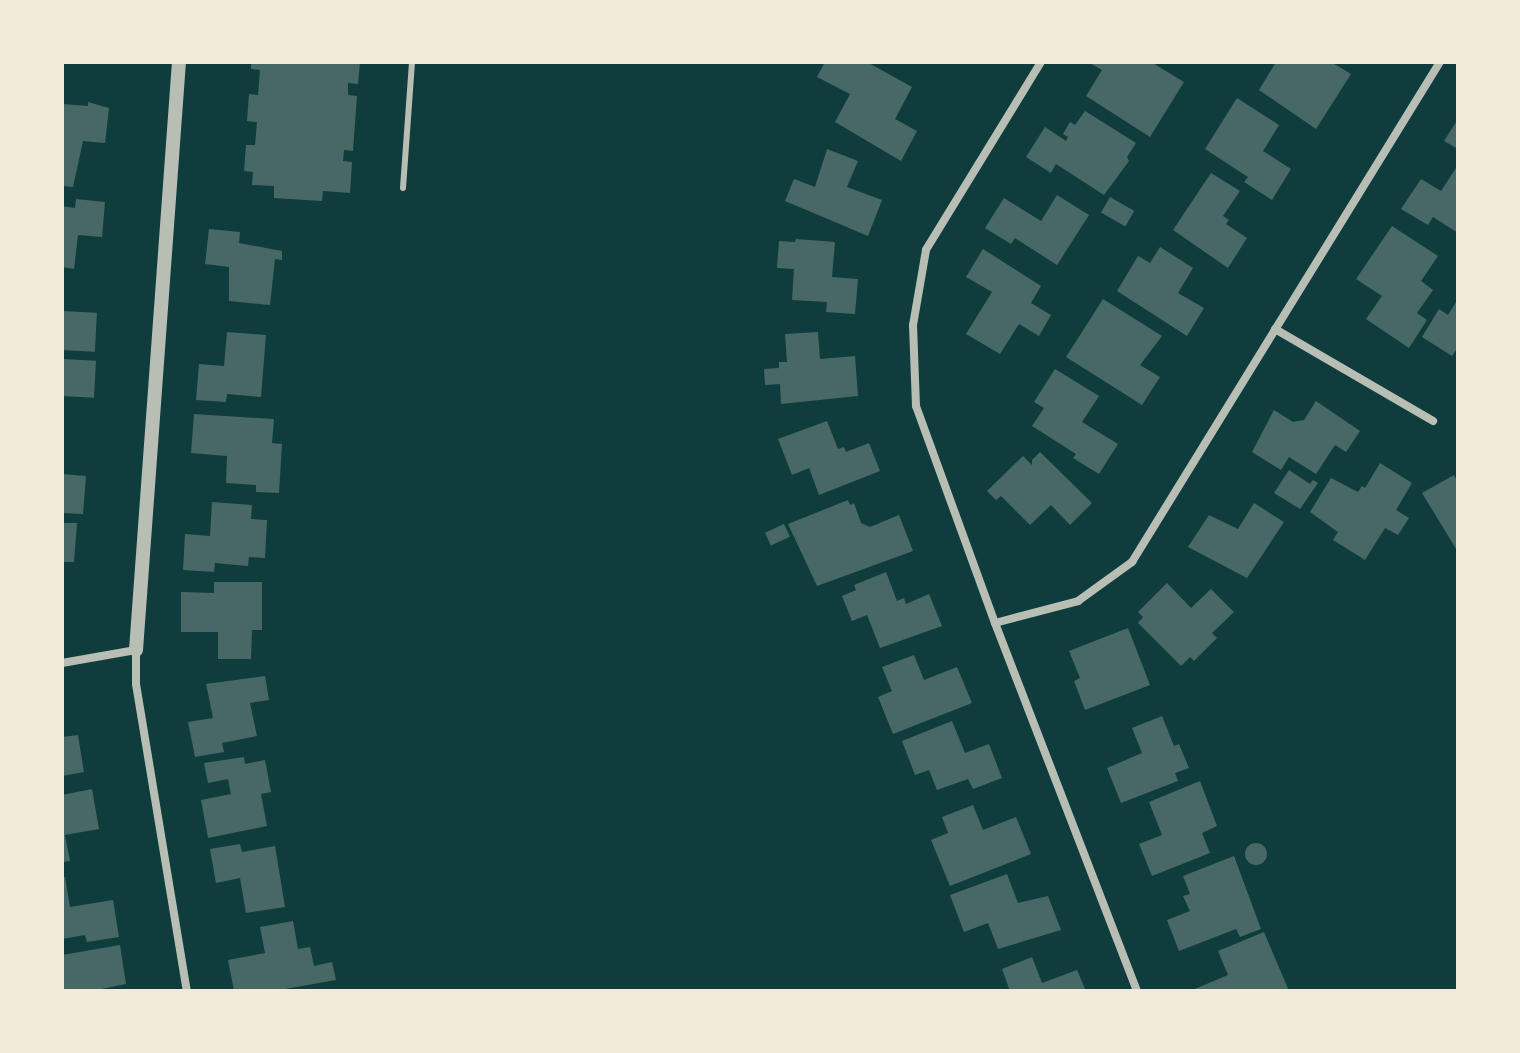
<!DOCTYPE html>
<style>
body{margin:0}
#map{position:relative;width:1520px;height:1053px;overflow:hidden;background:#0f3d3e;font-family:"Public Sans",sans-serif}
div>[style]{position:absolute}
.building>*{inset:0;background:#486865;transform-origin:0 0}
.round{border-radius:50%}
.service>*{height:6px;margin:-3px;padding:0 3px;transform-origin:3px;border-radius:3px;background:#b8beb3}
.minor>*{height:8px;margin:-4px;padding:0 4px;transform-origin:4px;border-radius:4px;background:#b8beb3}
.tertiary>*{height:14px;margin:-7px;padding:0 7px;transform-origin:7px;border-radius:7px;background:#b8beb3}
span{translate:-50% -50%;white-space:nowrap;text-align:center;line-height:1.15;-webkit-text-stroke:6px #f1e9da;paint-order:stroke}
.frame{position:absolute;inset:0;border:64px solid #f1e9da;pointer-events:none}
</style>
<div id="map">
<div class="building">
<div style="clip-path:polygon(251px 62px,360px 62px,358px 84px,348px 83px,348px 95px,357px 96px,353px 151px,344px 150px,343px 161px,352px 162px,350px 193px,323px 191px,322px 201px,274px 198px,274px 186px,252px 185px,253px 172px,244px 171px,246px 145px,255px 145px,257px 122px,247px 121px,249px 94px,258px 95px,260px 70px,251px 69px)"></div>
<div style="clip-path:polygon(825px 62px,867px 62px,912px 87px,895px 119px,917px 131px,901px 161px,835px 122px,850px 94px,817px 77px)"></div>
<div style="clip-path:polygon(1088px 62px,1151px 62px,1184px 82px,1150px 137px,1086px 96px,1102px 70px)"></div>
<div style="clip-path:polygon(1276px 62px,1331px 62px,1351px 74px,1316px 129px,1259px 90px)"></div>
<div style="clip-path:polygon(1237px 98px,1279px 125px,1263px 151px,1291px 169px,1272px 200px,1244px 182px,1248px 177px,1205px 149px)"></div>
<div style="clip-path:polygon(88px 102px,109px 108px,105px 143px,83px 141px,73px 187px,62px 186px,62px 104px,88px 106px)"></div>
<div style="clip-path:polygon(1085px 111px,1136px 143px,1127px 157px,1129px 161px,1104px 195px,1056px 164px,1051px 173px,1026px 157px,1045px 127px,1066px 141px,1068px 137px,1063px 134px,1070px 122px,1075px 125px)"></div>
<div style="clip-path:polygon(1458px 119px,1458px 149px,1444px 141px)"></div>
<div style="clip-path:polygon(827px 149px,858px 161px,847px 187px,882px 200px,868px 236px,785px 201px,794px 179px,815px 187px)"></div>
<div style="clip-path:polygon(1458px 165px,1458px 233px,1433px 217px,1428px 225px,1401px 209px,1421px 179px,1441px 191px)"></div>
<div style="clip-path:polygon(1211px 173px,1240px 191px,1223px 216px,1229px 220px,1226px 224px,1247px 238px,1228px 268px,1173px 230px)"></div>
<div style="clip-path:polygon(1057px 195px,1089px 215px,1057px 265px,1015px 238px,1011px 244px,985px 228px,1004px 198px,1041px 221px)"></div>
<div style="left:1110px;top:197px;width:28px;height:18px;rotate:30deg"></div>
<div style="clip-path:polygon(76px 199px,105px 202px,102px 237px,78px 235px,74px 269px,62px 267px,62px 206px,75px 208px)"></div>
<div style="clip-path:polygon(1392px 226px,1438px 256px,1421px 281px,1433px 290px,1417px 313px,1427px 320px,1409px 348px,1366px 319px,1382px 296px,1356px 279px)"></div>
<div style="clip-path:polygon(209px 229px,240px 232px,239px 243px,282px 251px,282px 260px,275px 259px,270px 305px,229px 301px,229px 267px,205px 264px)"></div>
<div style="clip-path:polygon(796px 239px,835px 242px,832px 277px,858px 279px,855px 314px,826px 312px,827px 302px,792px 300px,794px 269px,777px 268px,779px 241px,795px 242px)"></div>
<div style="clip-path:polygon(1160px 247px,1193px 268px,1178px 293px,1204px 308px,1187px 336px,1117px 291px,1138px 256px,1150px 263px)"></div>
<div style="clip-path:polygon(983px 249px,1041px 286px,1031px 303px,1051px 315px,1039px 336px,1019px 324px,1000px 354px,966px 334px,992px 292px,966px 277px)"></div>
<div style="clip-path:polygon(1103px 299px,1162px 336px,1140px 365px,1160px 377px,1142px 405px,1066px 357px)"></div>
<div style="clip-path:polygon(1458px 299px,1458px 347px,1452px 356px,1422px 337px,1439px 309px,1448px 315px)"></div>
<div style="left:62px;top:311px;width:35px;height:39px;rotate:3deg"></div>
<div style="clip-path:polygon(227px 332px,266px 335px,261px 397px,227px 394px,226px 402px,196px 400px,199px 364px,224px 366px)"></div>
<div style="clip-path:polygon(818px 332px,820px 359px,855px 356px,858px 396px,781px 404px,780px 384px,765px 385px,764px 369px,779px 368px,779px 362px,787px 362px,785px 334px)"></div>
<div style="left:63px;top:359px;width:33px;height:37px;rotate:3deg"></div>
<div style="clip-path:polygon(1055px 369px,1099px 396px,1082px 422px,1118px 444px,1099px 474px,1073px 458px,1076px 454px,1032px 426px,1044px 408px,1034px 402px)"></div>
<div style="clip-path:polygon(1316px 401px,1360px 431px,1346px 452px,1335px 445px,1316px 474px,1289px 457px,1281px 470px,1252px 452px,1274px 410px,1293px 422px,1304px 420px)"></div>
<div style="clip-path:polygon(194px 414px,274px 419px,272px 443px,282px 444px,279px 493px,256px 492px,256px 485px,226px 483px,227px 456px,191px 453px)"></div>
<div style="clip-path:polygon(827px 421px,838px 449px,844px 447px,846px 452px,869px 443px,880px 471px,819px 495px,809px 468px,792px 475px,778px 439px)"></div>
<div style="clip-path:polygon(1040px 452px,1092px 503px,1070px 525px,1051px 505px,1030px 525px,1001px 496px,996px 500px,987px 491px,1023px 456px,1032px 465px,1032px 460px)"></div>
<div style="clip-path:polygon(1380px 463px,1412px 483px,1396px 510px,1409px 518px,1398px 535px,1385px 528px,1365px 560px,1333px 540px,1338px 532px,1310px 512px,1331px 478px,1358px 492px,1362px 486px,1365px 488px)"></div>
<div style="clip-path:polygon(1289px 470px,1310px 484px,1313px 480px,1318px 483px,1300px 509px,1274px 493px)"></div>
<div style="clip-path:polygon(62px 474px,86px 476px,83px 514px,62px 513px)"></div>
<div style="clip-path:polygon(1454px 475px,1458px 483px,1458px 552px,1422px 493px)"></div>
<div style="clip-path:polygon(848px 500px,850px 505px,854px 503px,861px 523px,870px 527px,899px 515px,913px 551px,817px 586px,788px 524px)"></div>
<div style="clip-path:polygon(212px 502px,252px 505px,251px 519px,267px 520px,265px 558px,249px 557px,248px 566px,215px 563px,214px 572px,183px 570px,185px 534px,210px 536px)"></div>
<div style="clip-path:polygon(1254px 503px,1284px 522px,1247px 578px,1188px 547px,1209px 515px,1238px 529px)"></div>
<div style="clip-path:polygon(62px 523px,77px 523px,74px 562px,62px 562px)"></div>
<div style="left:784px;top:524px;width:14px;height:21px;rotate:65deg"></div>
<div style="clip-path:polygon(886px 572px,897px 601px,904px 598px,906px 604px,929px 594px,942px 626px,880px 648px,867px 615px,852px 621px,842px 596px,856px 590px,854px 585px)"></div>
<div style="clip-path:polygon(214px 582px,262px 582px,262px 630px,252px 630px,251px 659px,218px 659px,218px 632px,181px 632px,181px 592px,214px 593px)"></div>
<div style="clip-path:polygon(1167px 583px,1191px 608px,1211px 589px,1234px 612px,1212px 633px,1217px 638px,1194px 661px,1190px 657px,1181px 666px,1138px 623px,1143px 617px,1138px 612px)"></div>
<div style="clip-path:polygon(1128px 628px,1150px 685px,1085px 710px,1074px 681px,1080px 678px,1069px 651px)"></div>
<div style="clip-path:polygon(914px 655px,924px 680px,957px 667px,972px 703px,893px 734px,878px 697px,892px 691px,882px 667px)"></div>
<div style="clip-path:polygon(265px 676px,269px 700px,250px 703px,257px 736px,222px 743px,224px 752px,195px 757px,188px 722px,213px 718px,206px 684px)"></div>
<div style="clip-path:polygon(1162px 716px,1174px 746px,1179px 744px,1189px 768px,1175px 773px,1178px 781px,1121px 803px,1107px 768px,1142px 753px,1132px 728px)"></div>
<div style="clip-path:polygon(952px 721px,965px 753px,989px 744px,1002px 778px,973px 789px,968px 779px,937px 790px,929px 770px,915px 775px,902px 741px)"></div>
<div style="clip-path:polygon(78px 735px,84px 772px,62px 776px,62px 737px)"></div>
<div style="clip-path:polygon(244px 757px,245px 764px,265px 760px,271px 792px,261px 794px,267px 826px,208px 838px,201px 800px,231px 794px,228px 779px,208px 783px,204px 763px)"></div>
<div style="clip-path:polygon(1200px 781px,1217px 826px,1202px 833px,1210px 853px,1152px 876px,1139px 844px,1162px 835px,1149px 802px)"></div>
<div style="clip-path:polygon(92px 789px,99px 829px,65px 835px,70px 861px,62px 862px,62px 795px)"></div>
<div style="clip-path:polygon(973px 805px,983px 830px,1016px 817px,1031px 854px,950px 886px,931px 840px,948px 833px,942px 817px)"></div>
<div class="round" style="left:1245px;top:843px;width:22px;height:22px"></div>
<div style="clip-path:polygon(240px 844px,242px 852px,275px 846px,285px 907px,246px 913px,240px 878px,216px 883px,210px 849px)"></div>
<div style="clip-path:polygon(1234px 856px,1261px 929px,1240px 937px,1236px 929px,1179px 951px,1167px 920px,1190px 911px,1183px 896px,1190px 894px,1183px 876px)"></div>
<div style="clip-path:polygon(1007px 874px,1018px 903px,1048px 896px,1061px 930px,998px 949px,988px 923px,964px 932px,950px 895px)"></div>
<div style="clip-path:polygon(62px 877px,65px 877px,70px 907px,113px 900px,119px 937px,87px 942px,85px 935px,62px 939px)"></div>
<div style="clip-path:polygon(293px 921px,298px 949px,310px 947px,314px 966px,332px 962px,336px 980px,274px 991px,234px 991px,228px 960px,265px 953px,260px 927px)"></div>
<div style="clip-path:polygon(1264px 932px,1289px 991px,1190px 991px,1228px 975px,1218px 951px)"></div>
<div style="clip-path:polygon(120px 945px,126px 984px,92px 991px,62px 991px,62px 955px)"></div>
<div style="clip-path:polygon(1032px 957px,1042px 983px,1077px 970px,1086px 991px,1010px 991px,1002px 969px)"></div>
</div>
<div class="service">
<div style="left:403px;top:188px;width:126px;rotate:-85.9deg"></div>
</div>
<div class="minor">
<div style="left:1041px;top:62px;width:220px;rotate:121.5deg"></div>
<div style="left:926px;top:250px;width:76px;rotate:99.8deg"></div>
<div style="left:913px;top:325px;width:81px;rotate:87.9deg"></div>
<div style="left:916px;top:406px;width:231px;rotate:70deg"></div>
<div style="left:995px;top:623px;width:394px;rotate:68.9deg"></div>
<div style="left:1275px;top:329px;width:183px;rotate:30.2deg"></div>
<div style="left:995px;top:623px;width:86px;rotate:-14.8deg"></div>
<div style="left:1078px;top:601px;width:67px;rotate:-35.8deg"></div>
<div style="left:1132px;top:562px;width:587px;rotate:-58.37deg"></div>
<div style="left:62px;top:663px;width:75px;rotate:-10deg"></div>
<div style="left:136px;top:650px;width:34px;rotate:90deg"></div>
<div style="left:136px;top:684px;width:311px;rotate:80.6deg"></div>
</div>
<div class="tertiary">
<div style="left:136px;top:650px;width:590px;rotate:-85.82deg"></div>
</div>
<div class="frame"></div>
</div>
